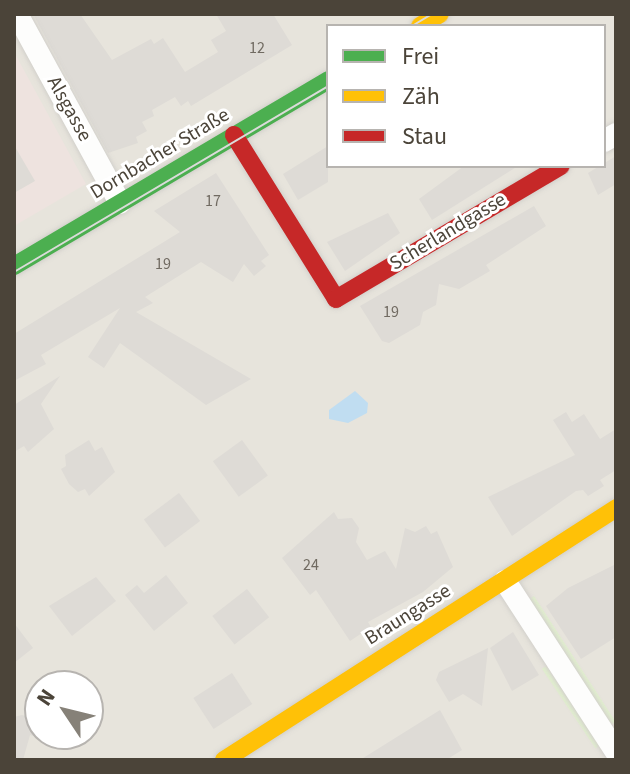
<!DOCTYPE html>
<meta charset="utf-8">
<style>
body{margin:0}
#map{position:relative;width:630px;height:774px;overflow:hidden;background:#f4f2ee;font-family:"Source Sans 3",sans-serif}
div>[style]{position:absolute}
.residential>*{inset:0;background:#e7e4dc}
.medical>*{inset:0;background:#eee3df}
.green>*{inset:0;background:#e1eecf;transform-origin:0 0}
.water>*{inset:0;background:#c0ddf1}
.building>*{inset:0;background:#dedbd6;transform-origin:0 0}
.roads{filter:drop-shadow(0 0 2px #d2d0cb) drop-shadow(0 0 2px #d2d0cb)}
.street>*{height:22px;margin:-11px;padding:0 11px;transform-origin:11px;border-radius:11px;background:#fdfdfc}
.fast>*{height:18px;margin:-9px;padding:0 9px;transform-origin:9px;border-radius:9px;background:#4caf50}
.slow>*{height:18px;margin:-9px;padding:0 9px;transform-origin:9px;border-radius:9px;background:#ffc107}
.jam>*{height:18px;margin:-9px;padding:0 9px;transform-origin:9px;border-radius:9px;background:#c62828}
.tram>*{height:2px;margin:-1px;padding:0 1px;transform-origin:1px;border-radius:1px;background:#dbdbda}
span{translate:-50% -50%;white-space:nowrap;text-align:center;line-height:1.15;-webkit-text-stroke:6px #fff;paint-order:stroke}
.number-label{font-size:16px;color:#706a61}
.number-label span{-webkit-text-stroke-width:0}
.street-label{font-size:20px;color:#4b4439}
.frame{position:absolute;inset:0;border:16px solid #4b4439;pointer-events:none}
.legend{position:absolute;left:326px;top:24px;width:280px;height:144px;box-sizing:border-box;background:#fff;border:2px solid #b7b4b0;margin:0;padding:10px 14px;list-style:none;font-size:24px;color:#4b4439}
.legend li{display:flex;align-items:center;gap:16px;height:40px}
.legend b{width:40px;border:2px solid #b7b4b0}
.north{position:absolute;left:24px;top:670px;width:80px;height:80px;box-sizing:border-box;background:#fff;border:2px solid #b7b4b0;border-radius:50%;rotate:305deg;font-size:22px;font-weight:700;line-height:32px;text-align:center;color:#4b4439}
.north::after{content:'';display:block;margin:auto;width:28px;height:36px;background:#868178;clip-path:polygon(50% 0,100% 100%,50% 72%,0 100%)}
</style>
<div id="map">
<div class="residential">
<div style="clip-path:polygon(evenodd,14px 14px,616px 14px,616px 760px,14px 760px,14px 14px,328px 26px,604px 26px,604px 166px,328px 166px,328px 26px,14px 14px,40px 686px,88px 686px,88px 734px,40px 734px,40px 686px)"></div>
</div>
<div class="medical">
<div style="clip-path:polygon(14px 52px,86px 184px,14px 226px)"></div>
</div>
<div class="green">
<div style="left:534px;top:596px;width:150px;height:5px;rotate:57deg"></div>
<div style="left:546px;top:666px;width:96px;height:5px;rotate:56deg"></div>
</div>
<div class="water">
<div style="clip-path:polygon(355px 391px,368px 403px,367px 413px,348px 423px,329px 419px,329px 410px)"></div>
</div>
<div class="building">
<div style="clip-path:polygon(33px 14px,80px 14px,112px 60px,151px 39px,154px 44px,163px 38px,185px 72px,218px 52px,211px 40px,226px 31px,216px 14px,273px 14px,292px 45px,191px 106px,188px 101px,181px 106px,175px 97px,152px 110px,154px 116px,142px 122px,147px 131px,136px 137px,138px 143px,108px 153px)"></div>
<div style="clip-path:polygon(14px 145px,35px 181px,14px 193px)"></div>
<div style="clip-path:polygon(328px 146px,328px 182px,298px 200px,283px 174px)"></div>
<div style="clip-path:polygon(616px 156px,616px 184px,598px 195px,588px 173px)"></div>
<div style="clip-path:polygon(464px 166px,518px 166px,432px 220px,419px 199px)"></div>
<div style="clip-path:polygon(216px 173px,269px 255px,261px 261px,266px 266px,254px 276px,244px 264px,233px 282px,201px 262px,145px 297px,153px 303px,136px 312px,251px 379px,206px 405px,120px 343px,104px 368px,88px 357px,120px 308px,41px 355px,46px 364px,14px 381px,14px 334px,180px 232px,154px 211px)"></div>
<div style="clip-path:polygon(534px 206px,546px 226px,486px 265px,490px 271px,459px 289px,439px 284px,436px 305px,423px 312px,420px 325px,389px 343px,382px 341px,360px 306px)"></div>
<div style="clip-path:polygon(388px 213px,400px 233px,345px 271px,327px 242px)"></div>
<div style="clip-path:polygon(60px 376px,41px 404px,54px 429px,28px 452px,24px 446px,14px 452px,14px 405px)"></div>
<div style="clip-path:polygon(566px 412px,572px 422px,584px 414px,600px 439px,616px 429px,616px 470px,600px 480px,604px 486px,588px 496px,583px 490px,576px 491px,512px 536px,488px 497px,575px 455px,553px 420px)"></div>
<div style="clip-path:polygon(89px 440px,95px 451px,102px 447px,115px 472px,89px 496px,85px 489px,78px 492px,69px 484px,61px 469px,66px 466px,65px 455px)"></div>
<div style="left:242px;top:440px;width:44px;height:36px;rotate:54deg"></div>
<div style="left:179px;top:493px;width:35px;height:44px;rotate:53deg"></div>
<div style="clip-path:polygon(334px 512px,338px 519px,352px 518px,359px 528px,356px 542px,367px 560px,385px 551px,396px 569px,405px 528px,415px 532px,426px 526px,431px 534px,437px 531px,453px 567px,423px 592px,368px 622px,371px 627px,350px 641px,316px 590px,310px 595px,282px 558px)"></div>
<div style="clip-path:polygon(616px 564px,616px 637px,581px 659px,546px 606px,568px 588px)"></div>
<div style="clip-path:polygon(166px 575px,188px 603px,154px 631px,125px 595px,137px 585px,144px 593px)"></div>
<div style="clip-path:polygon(96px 577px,116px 601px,72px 636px,49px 606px)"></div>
<div style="left:247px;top:589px;width:36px;height:44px;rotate:52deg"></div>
<div style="clip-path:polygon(14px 623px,33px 648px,14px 663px)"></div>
<div style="clip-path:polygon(513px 632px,539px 675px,512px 691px,490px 648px)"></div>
<div style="clip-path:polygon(488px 648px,482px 706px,463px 694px,449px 702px,436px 680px,439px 672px)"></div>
<div style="left:232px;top:673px;width:37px;height:46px;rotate:57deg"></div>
<div style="clip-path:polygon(440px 710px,462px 750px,446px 760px,360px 760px)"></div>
<div style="clip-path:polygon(22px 715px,40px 720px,40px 725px,36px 737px,30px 735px,23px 760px,14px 760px,14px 717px)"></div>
</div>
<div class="roads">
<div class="street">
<div style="left:17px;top:14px;width:215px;rotate:61.4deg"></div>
<div style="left:604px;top:141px;width:14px;rotate:-30deg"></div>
<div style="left:505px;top:581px;width:204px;rotate:57deg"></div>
</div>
<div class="fast">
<div style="left:14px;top:266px;width:365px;rotate:-30.6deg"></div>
</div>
<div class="slow">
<div style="left:420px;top:26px;width:23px;rotate:-31deg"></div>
<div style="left:224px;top:760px;width:466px;rotate:-32.7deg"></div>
</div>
<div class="jam">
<div style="left:234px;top:135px;width:193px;rotate:58.1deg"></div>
<div style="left:336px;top:299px;width:261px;rotate:-30.6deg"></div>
</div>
</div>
<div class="tram">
<div style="left:412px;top:26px;width:23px;rotate:-31deg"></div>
<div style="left:14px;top:272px;width:365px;rotate:-30.6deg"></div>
</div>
<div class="number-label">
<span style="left:257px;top:48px">12</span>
<span style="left:213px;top:201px">17</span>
<span style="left:163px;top:264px">19</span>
<span style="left:391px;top:312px">19</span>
<span style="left:311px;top:565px">24</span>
</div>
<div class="street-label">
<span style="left:69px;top:109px;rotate:61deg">Alsgasse</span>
<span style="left:160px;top:154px;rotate:-31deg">Dornbacher Straße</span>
<span style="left:448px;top:232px;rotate:-31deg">Scherlandgasse</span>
<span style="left:408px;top:615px;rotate:-32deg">Braungasse</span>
</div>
<div class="frame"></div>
<ul class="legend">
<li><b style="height:10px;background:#4caf50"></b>Frei</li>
<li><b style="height:10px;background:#ffc107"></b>Zäh</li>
<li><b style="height:10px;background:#c62828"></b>Stau</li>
</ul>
<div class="north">N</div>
</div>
